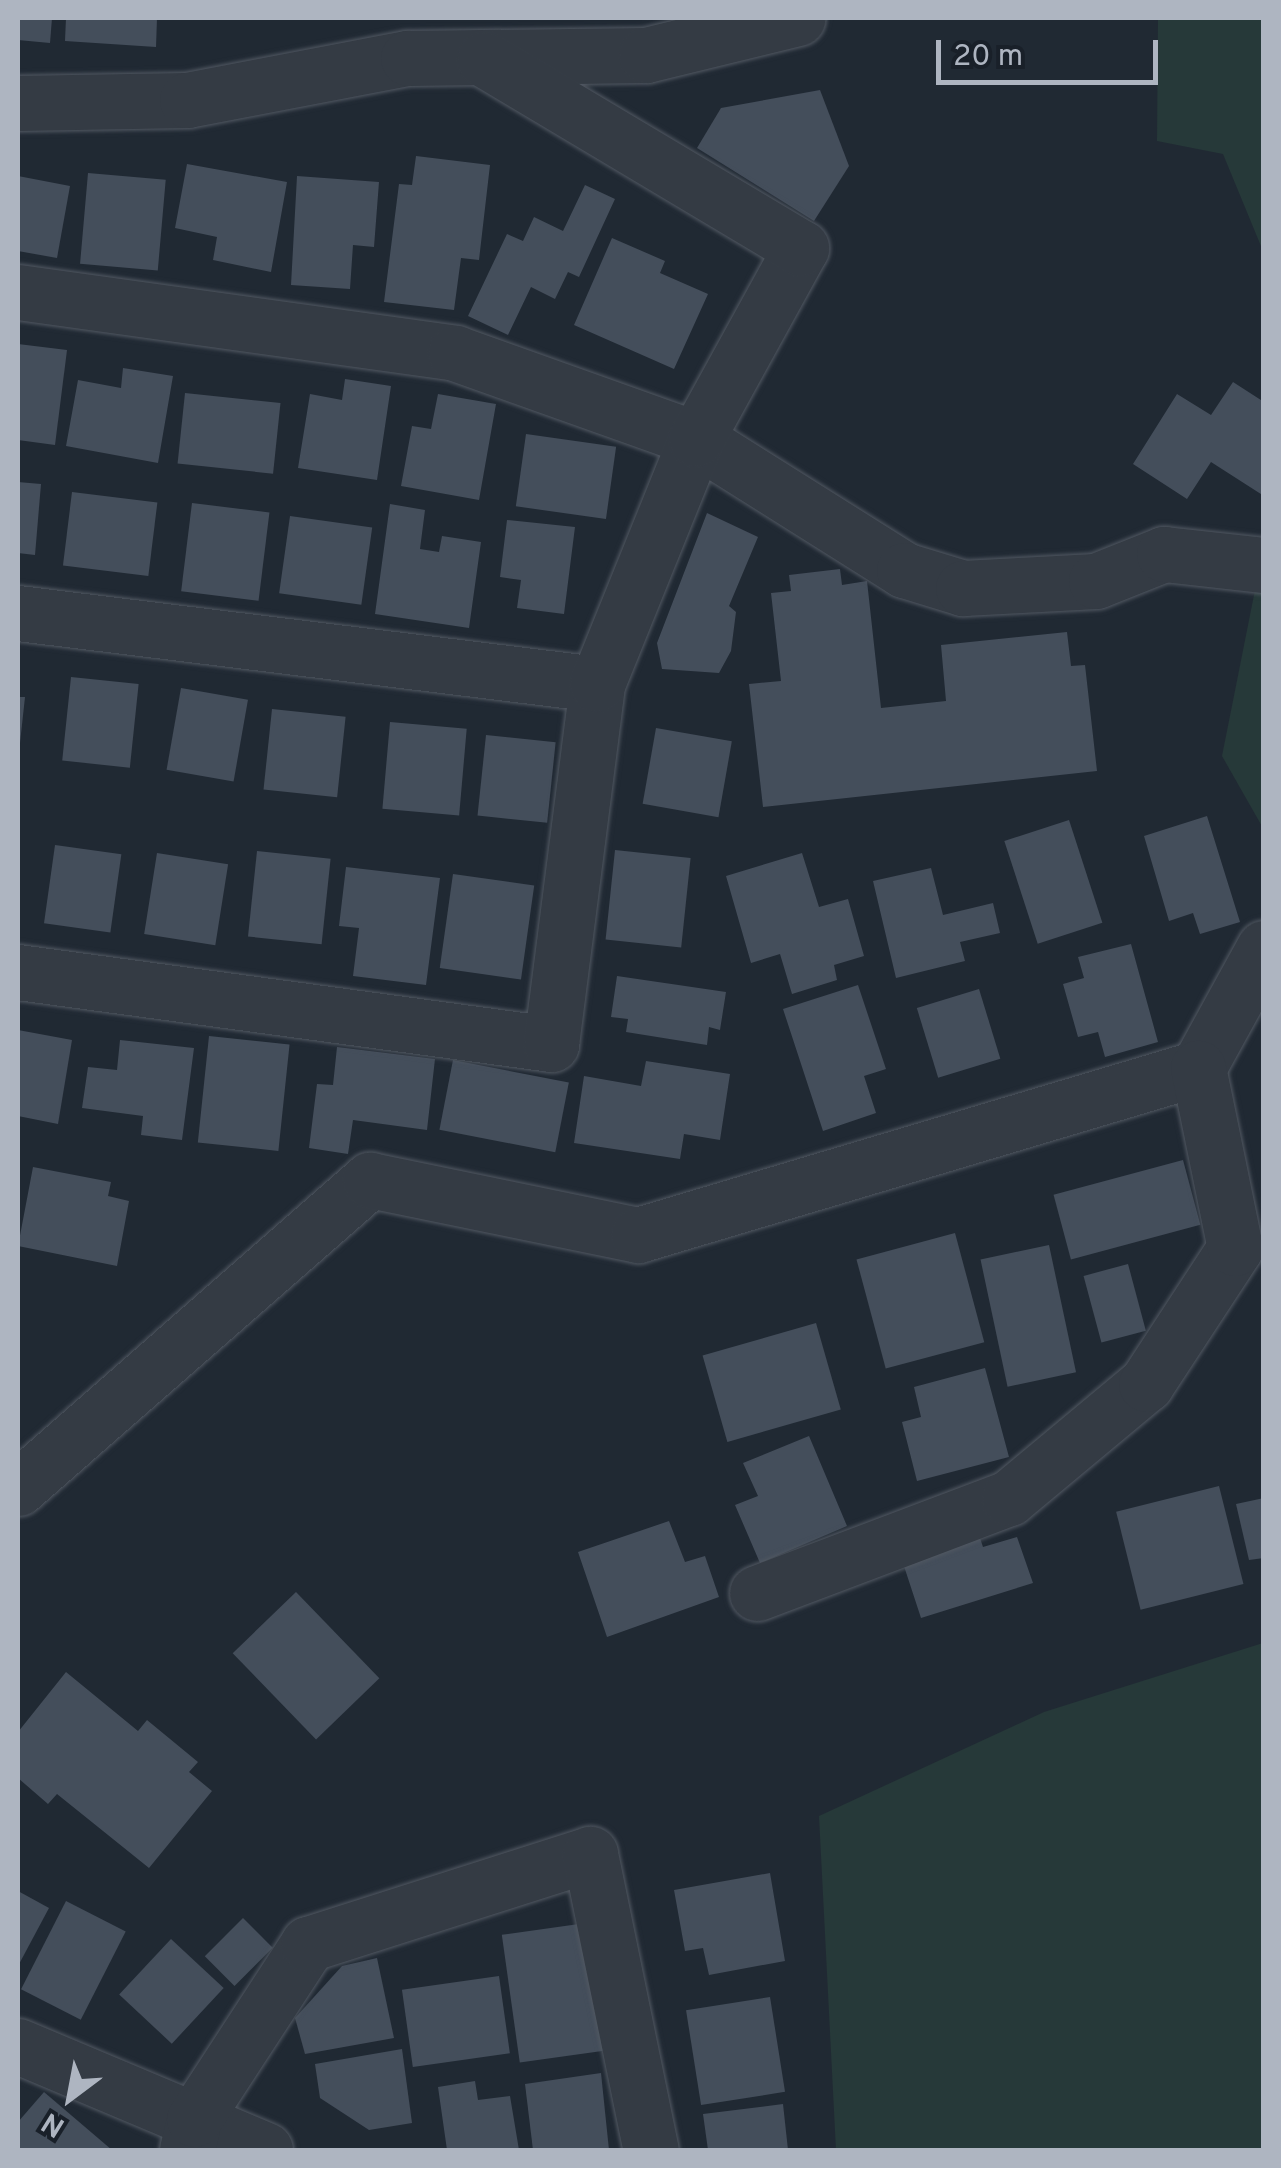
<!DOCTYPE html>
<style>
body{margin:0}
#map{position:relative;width:1281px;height:2168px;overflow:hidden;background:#202933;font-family:Overpass,sans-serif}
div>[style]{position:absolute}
.green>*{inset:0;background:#263939}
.building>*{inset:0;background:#444e5b;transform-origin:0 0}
.roads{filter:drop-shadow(0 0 2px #515862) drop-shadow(0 0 2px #515862)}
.street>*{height:55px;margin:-27.5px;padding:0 27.5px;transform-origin:27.5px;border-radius:27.5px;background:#343b44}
span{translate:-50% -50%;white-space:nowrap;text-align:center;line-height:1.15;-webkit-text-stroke:9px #192029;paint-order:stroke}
.frame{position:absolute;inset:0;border:20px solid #aeb5c1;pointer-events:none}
.north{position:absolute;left:20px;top:2048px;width:100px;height:100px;-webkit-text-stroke:8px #192029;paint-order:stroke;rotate:212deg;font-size:28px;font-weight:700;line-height:40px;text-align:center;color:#aeb5c1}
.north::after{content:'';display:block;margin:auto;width:35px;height:45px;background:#aeb5c1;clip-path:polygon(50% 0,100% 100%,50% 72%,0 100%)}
.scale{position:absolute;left:936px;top:40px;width:222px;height:45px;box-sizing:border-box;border:5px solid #aeb5c1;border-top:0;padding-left:12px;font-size:30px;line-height:35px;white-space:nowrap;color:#aeb5c1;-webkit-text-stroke:8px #192029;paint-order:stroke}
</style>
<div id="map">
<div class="green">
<div style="clip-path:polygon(1158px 18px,1263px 18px,1263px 251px,1223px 154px,1157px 141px)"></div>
<div style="clip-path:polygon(1256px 585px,1263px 587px,1263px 828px,1222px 756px)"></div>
<div style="clip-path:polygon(1263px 1643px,1263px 2150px,836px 2150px,819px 1816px,1044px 1712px)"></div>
</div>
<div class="building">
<div style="clip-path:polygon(18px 18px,52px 18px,50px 43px,18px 40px)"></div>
<div style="clip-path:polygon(66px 18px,157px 18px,156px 47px,65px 41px)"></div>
<div style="clip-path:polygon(820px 90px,849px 166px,814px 221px,697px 148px,721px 108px)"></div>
<div style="clip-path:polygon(416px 156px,490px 165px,479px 260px,461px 258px,454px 310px,384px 302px,399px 184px,412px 185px)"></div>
<div style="clip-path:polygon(187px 164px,287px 182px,271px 272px,213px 260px,217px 237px,175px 228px)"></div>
<div style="left:88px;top:173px;width:78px;height:91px;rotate:5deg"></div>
<div style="clip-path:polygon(18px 176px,70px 186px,57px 258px,18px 251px)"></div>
<div style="clip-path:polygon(297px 176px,379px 182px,374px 247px,353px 245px,350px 289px,291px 285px)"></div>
<div style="clip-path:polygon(585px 185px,615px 199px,579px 277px,568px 272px,555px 299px,531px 287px,508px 335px,468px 316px,507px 234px,523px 241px,534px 217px,563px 231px)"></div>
<div style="clip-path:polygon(612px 238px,665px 261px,660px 273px,708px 294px,674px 369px,574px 325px)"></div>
<div style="clip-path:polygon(18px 344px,67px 350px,55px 445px,18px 440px)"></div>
<div style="clip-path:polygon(123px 368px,173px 376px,158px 463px,66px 446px,78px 380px,121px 388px)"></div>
<div style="clip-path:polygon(345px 379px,391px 386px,377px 480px,298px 468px,310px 394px,342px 400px)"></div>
<div style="clip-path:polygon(1233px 382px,1264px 402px,1264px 496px,1211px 462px,1187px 499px,1133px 464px,1177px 394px,1211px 415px)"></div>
<div style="left:185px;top:393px;width:96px;height:71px;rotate:6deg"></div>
<div style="clip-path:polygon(438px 394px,496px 404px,479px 500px,401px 486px,412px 426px,431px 429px)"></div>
<div style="left:526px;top:434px;width:91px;height:73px;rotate:8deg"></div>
<div style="clip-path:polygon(18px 482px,41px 484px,35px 555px,18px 553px)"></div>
<div style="left:72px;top:492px;width:86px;height:74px;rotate:7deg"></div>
<div style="left:192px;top:503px;width:78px;height:89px;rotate:7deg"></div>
<div style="clip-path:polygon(390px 504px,425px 510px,420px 549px,439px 552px,442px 536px,481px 542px,469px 628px,375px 614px)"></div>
<div style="clip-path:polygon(707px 513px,758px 537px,729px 606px,736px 612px,731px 651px,719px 673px,662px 669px,657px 643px)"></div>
<div style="left:290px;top:516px;width:83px;height:78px;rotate:8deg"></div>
<div style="clip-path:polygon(507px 520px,575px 527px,564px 614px,517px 608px,521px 580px,500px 577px)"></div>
<div style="clip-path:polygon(840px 569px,842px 585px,867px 581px,881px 708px,946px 701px,941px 645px,1067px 632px,1071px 666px,1085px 665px,1097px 771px,763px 807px,749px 684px,781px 681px,771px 593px,791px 591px,789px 575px)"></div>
<div style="left:71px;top:677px;width:68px;height:84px;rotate:6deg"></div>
<div style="left:181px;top:688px;width:68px;height:83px;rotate:10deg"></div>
<div style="clip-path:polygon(18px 697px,25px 697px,20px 743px,18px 743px)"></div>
<div style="left:272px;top:709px;width:74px;height:81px;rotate:6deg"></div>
<div style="left:390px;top:722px;width:77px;height:87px;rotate:5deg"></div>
<div style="left:656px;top:728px;width:77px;height:77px;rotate:10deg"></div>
<div style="left:486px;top:735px;width:70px;height:81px;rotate:6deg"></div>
<div style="clip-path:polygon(1207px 816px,1240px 922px,1200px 934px,1193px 913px,1169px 921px,1144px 836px)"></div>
<div style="left:1069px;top:820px;width:108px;height:68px;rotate:72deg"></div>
<div style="left:55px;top:845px;width:67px;height:79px;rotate:8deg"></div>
<div style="left:615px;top:850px;width:76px;height:90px;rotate:6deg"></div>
<div style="left:257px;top:851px;width:74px;height:86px;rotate:6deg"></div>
<div style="left:157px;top:853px;width:72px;height:82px;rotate:9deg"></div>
<div style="clip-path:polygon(802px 853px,819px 907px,848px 899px,864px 956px,834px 965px,837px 980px,792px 994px,780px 954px,751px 963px,726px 876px)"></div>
<div style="clip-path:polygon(346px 867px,440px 878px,426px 985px,353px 976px,359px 928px,339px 926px)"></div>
<div style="clip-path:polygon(931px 868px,943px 915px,993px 903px,1000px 933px,960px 942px,965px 961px,896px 978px,873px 881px)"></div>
<div style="left:453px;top:874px;width:82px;height:95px;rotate:8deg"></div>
<div style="clip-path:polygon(1131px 944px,1158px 1042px,1105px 1057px,1098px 1032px,1078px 1037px,1063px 984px,1084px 978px,1078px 957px)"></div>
<div style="clip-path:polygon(617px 976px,726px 992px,720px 1030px,709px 1027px,707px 1045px,626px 1032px,628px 1019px,611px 1017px)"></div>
<div style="clip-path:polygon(858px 985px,886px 1069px,864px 1076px,876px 1113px,823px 1131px,783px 1009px)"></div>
<div style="left:979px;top:989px;width:73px;height:65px;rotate:73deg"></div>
<div style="clip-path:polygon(18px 1030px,72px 1040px,58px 1124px,18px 1116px)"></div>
<div style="left:209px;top:1036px;width:81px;height:107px;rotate:6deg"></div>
<div style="clip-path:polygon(120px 1040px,194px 1048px,182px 1140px,141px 1135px,143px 1116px,82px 1108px,88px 1067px,117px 1070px)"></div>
<div style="clip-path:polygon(337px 1047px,435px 1059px,427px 1130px,353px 1120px,348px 1154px,309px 1148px,317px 1084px,333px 1085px)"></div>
<div style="left:453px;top:1060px;width:118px;height:71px;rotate:11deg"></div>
<div style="clip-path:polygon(646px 1061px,730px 1074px,720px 1140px,684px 1134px,680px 1159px,574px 1143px,584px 1076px,641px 1086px)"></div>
<div style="left:1183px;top:1160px;width:67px;height:134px;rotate:75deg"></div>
<div style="clip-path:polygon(33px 1167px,111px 1182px,108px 1196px,129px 1201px,117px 1266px,18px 1246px)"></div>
<div style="left:955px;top:1233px;width:113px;height:102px;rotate:75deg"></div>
<div style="left:1049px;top:1245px;width:130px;height:70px;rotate:78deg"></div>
<div style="left:1128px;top:1264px;width:69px;height:46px;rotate:75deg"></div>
<div style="left:816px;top:1323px;width:90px;height:118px;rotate:74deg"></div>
<div style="clip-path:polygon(985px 1368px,1009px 1457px,917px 1481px,902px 1422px,921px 1417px,914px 1387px)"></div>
<div style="clip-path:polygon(809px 1436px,847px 1526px,760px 1563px,735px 1505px,758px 1496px,743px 1463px)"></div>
<div style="left:1219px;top:1486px;width:101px;height:106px;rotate:76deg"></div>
<div style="clip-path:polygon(1264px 1498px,1264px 1558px,1249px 1560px,1236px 1504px)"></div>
<div style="clip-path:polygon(669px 1521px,685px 1562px,705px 1556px,719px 1597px,607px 1637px,578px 1552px)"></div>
<div style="clip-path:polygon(978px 1532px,983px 1547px,1017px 1537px,1033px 1583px,921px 1618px,901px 1557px)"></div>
<div style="left:296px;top:1592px;width:120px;height:88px;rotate:46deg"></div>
<div style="clip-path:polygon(66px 1672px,138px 1731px,147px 1720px,198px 1762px,189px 1772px,212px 1791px,149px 1868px,57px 1794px,48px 1804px,18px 1778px,18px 1732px)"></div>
<div style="clip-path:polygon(770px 1873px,785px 1961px,709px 1975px,703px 1948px,685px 1951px,674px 1890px)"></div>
<div style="clip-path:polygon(18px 1891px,49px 1908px,18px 1966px)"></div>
<div style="left:66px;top:1901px;width:67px;height:99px;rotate:27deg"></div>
<div style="left:243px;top:1918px;width:42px;height:54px;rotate:45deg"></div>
<div style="left:586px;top:1923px;width:129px;height:85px;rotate:82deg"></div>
<div style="left:171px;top:1939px;width:72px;height:76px;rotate:43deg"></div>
<div style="clip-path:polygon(377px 1958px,394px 2038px,305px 2054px,295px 2018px,342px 1966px)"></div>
<div style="left:499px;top:1976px;width:78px;height:98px;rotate:82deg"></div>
<div style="left:770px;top:1997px;width:96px;height:85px;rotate:81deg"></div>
<div style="clip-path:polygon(402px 2049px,412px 2123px,369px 2130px,320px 2098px,315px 2064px)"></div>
<div style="clip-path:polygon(601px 2073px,609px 2150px,533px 2150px,525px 2084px)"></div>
<div style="clip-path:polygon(475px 2081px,478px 2100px,510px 2096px,519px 2150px,447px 2150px,438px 2087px)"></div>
<div style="clip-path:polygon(44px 2092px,112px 2150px,18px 2150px,18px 2122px)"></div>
<div style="clip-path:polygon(783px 2104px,788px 2150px,708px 2150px,703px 2114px)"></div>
</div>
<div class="roads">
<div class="street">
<div style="left:18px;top:103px;width:169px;rotate:-1deg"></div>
<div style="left:187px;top:100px;width:225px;rotate:-10.8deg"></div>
<div style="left:408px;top:58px;width:238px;rotate:-0.7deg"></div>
<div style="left:646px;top:55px;width:156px;rotate:-13.7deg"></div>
<div style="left:18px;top:292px;width:441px;rotate:7.9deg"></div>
<div style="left:455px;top:353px;width:256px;rotate:19.6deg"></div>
<div style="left:696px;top:439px;width:246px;rotate:32.2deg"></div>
<div style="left:904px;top:570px;width:62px;rotate:17deg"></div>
<div style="left:963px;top:588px;width:133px;rotate:-3deg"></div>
<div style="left:1096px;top:581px;width:73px;rotate:-21.7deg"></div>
<div style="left:1164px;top:554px;width:101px;rotate:6.3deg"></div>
<div style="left:18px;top:613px;width:583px;rotate:6.99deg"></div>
<div style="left:18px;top:972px;width:538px;rotate:7.69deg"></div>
<div style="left:551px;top:1044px;width:363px;rotate:-82.7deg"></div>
<div style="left:597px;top:684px;width:264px;rotate:-68deg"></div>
<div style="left:696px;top:439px;width:218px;rotate:-61.2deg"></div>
<div style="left:801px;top:248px;width:369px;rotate:-149.2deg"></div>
<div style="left:18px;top:1488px;width:468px;rotate:-41.2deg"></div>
<div style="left:370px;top:1180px;width:274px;rotate:11.6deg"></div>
<div style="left:638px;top:1235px;width:584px;rotate:-16.61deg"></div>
<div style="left:1198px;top:1068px;width:137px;rotate:-61.2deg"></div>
<div style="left:757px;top:1593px;width:269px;rotate:-20.7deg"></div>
<div style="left:1009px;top:1498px;width:178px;rotate:-39.8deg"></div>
<div style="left:1146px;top:1384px;width:163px;rotate:-56.8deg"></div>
<div style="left:1235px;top:1248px;width:184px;rotate:-101.6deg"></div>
<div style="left:18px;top:2046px;width:268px;rotate:22.8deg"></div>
<div style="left:187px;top:2150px;width:32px;rotate:-77deg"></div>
<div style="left:194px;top:2119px;width:209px;rotate:-56.9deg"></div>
<div style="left:308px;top:1944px;width:296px;rotate:-17.7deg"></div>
<div style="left:590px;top:1854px;width:302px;rotate:78.4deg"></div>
</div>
</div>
<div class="frame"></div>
<div class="north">N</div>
<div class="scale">20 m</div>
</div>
